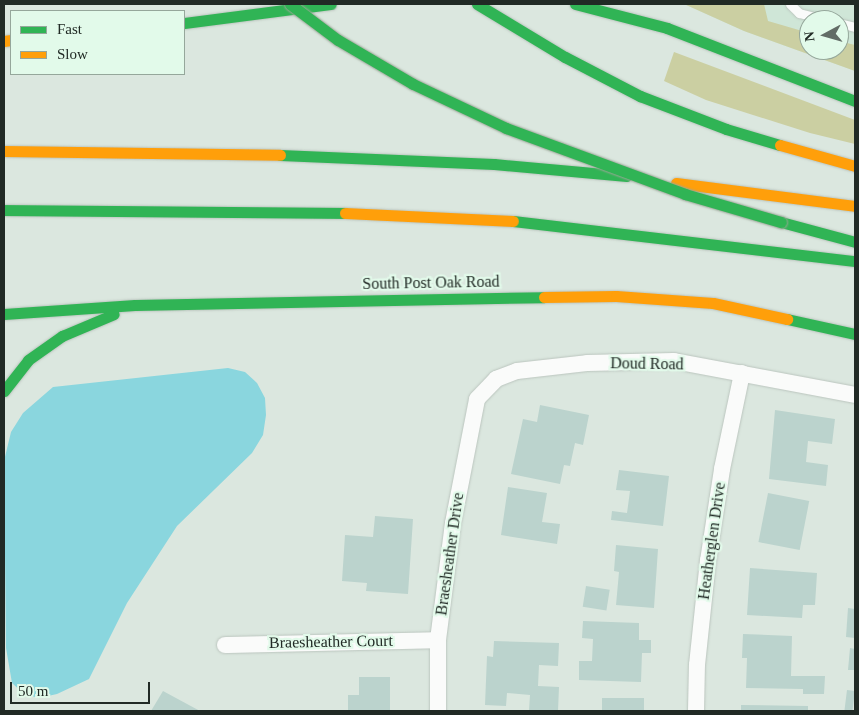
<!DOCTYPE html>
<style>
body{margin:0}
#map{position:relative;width:859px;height:715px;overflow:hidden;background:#dbe7df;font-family:Georgia,serif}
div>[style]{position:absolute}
.built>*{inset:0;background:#cfe6d7}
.green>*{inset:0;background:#cbcfa2}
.water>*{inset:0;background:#8ad6de}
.building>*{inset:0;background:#bbd3cd;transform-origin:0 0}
.roads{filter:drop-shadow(0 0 1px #bbc5be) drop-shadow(0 0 1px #bbc5be)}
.lane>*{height:9px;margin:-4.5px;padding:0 4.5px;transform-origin:4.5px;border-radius:4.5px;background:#fafbfa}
.street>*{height:16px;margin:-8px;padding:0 8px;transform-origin:8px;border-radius:8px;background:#fafbfa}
.fast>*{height:11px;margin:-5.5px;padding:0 5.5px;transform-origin:5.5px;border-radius:5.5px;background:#30b455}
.slow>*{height:11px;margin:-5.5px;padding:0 5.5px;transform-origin:5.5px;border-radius:5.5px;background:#ff9f0a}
.bridges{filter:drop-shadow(0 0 1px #9aa696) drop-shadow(0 0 1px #9aa696)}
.fast-bridge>*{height:11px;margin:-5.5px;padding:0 5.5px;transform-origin:5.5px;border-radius:5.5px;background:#30b455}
span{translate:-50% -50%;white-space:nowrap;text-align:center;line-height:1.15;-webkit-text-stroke:4.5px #e2faea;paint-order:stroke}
.street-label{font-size:16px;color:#212a25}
.frame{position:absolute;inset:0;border:5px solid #212a25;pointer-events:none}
.legend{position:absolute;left:10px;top:10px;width:175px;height:65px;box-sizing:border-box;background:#e2faea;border:1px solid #95a79b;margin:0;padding:6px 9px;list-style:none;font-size:15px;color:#212a25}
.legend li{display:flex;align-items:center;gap:10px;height:25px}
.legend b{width:25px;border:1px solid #95a79b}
.north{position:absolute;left:799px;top:10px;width:50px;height:50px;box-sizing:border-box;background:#e2faea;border:1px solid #95a79b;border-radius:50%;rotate:264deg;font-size:14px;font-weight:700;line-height:20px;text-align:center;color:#212a25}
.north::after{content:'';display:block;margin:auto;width:18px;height:22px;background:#626c66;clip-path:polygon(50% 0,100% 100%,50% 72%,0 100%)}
.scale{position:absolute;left:10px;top:682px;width:140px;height:22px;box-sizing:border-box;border:2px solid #212a25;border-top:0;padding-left:6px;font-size:15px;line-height:18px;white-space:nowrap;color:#212a25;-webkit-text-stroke:4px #e2faea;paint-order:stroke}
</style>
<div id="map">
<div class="built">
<div style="clip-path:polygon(evenodd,684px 4px,855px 4px,855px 71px,744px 31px,684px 4px,809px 20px,839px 20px,839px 50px,809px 50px,809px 20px)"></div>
</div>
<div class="green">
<div style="clip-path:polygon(684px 4px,764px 4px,768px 21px,809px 33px,809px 50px,839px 50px,839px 41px,855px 45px,855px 71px,744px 31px)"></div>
<div style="clip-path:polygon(674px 52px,855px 120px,855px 144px,810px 133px,706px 100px,664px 81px)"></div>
</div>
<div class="water">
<div style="clip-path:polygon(228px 368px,245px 372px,257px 383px,265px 398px,266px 415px,263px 435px,252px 453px,177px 526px,127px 603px,89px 679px,57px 694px,39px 698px,24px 694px,12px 683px,6px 648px,4px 461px,11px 432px,23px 413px,53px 387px)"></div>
</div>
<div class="building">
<div style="clip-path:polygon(540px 405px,589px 415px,583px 445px,575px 443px,570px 466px,564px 465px,560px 484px,511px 474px,523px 419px,537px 422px)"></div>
<div style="clip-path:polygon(775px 410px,835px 419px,832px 444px,808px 441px,806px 462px,828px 465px,826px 486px,769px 479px)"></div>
<div style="clip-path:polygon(619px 470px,669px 476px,663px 526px,611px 520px,612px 511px,627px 513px,630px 491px,616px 490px)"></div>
<div style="clip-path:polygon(508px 487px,547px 493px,542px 522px,560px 524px,557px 544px,501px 535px)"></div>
<div style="left:768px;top:493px;width:42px;height:50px;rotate:11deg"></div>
<div style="clip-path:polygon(375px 516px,413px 519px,408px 594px,366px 591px,367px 583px,342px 581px,345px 535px,373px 537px)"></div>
<div style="clip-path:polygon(616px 545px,658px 549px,654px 608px,616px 605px,619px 572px,614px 571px)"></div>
<div style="clip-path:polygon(750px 568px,817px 573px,815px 605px,803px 605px,802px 618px,747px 615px)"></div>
<div style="left:586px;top:586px;width:24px;height:21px;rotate:9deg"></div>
<div style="clip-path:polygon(848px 608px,855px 609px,855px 638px,846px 637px)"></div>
<div style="clip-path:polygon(583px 621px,639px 623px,639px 640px,651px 640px,651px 653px,642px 653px,641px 682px,579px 680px,579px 661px,592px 661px,593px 639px,582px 638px)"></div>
<div style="clip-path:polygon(743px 634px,792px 636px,791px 676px,825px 676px,824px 694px,803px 694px,803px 689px,746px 688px,747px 658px,742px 658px)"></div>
<div style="clip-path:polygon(494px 641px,559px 643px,558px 666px,539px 665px,538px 686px,559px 687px,558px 711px,529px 711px,530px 695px,507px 693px,506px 706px,485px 705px,487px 656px,493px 657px)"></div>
<div style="clip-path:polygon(850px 648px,855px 649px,855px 670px,848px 670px)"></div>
<div style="clip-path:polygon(359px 677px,390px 677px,390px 711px,348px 711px,348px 695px,359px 695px)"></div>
<div style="left:847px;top:690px;width:8px;height:21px;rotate:7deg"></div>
<div style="clip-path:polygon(163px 691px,200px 711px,151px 711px)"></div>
<div style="left:602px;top:698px;width:42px;height:13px"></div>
<div style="clip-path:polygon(741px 705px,808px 706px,808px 711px,741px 711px)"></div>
</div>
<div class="roads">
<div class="lane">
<div style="left:790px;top:4px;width:13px;rotate:45deg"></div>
<div style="left:799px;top:13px;width:29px;rotate:14deg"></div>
<div style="left:839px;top:23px;width:16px;rotate:14deg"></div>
</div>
<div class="street">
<div style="left:225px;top:645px;width:213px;rotate:-1.3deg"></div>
<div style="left:438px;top:711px;width:71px;rotate:-90deg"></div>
<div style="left:438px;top:640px;width:118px;rotate:-82.7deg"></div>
<div style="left:453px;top:523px;width:126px;rotate:-79deg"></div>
<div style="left:477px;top:399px;width:28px;rotate:-46deg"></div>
<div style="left:496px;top:379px;width:22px;rotate:-21deg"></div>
<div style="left:517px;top:371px;width:70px;rotate:-6.5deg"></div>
<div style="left:587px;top:363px;width:87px;rotate:-1.3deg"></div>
<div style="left:674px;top:361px;width:184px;rotate:10.6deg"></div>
<div style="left:696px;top:711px;width:46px;rotate:-88.8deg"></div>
<div style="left:697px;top:665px;width:105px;rotate:-84deg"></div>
<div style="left:708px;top:561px;width:93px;rotate:-81.3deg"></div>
<div style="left:722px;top:469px;width:98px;rotate:-78.2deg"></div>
</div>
<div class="fast">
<div style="left:477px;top:4px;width:103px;rotate:31.1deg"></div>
<div style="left:565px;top:57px;width:85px;rotate:27.5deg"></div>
<div style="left:640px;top:96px;width:92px;rotate:21deg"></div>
<div style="left:726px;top:129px;width:56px;rotate:16.5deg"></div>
<div style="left:575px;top:4px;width:95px;rotate:14.6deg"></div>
<div style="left:667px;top:28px;width:202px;rotate:21.2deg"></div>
<div style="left:184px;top:23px;width:148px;rotate:-7.4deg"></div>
<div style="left:280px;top:155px;width:214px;rotate:2.4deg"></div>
<div style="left:494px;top:164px;width:133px;rotate:5.2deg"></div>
<div style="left:4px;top:210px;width:341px;rotate:0.5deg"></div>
<div style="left:513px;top:221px;width:344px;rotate:6.7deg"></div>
<div style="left:781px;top:222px;width:77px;rotate:15.1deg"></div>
<div style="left:4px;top:314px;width:131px;rotate:-3.9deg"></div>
<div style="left:135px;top:305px;width:409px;rotate:-1.1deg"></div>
<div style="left:787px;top:319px;width:70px;rotate:12.4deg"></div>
<div style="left:4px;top:391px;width:39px;rotate:-52deg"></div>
<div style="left:28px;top:360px;width:42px;rotate:-35.2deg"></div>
<div style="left:62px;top:336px;width:56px;rotate:-22.9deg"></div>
</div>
<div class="slow">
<div style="left:4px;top:41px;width:7px;rotate:-8deg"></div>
<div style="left:780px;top:145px;width:78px;rotate:15.6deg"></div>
<div style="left:4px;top:151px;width:276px;rotate:0.8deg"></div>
<div style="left:676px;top:183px;width:180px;rotate:7.3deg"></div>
<div style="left:345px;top:213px;width:168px;rotate:2.7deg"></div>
<div style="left:544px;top:297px;width:72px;rotate:-0.8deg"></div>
<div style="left:616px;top:296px;width:97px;rotate:4.1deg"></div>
<div style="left:713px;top:303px;width:76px;rotate:12.2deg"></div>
</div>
</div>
<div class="bridges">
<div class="fast-bridge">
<div style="left:290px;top:4px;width:60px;rotate:36.9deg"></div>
<div style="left:338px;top:40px;width:87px;rotate:30.4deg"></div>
<div style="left:413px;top:84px;width:103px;rotate:25.3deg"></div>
<div style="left:506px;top:128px;width:191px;rotate:20.2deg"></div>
<div style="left:685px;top:194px;width:100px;rotate:16.3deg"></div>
</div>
</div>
<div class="street-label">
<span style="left:431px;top:283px;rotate:-1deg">South Post Oak Road</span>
<span style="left:647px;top:364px;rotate:1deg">Doud Road</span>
<span style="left:712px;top:541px;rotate:-82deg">Heatherglen Drive</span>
<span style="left:450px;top:554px;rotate:-82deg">Braesheather Drive</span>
<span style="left:331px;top:642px;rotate:-1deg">Braesheather Court</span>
</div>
<div class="frame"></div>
<ul class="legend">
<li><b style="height:6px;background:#30b455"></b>Fast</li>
<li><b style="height:6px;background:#ff9f0a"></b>Slow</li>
</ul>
<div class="north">N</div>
<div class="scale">50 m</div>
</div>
